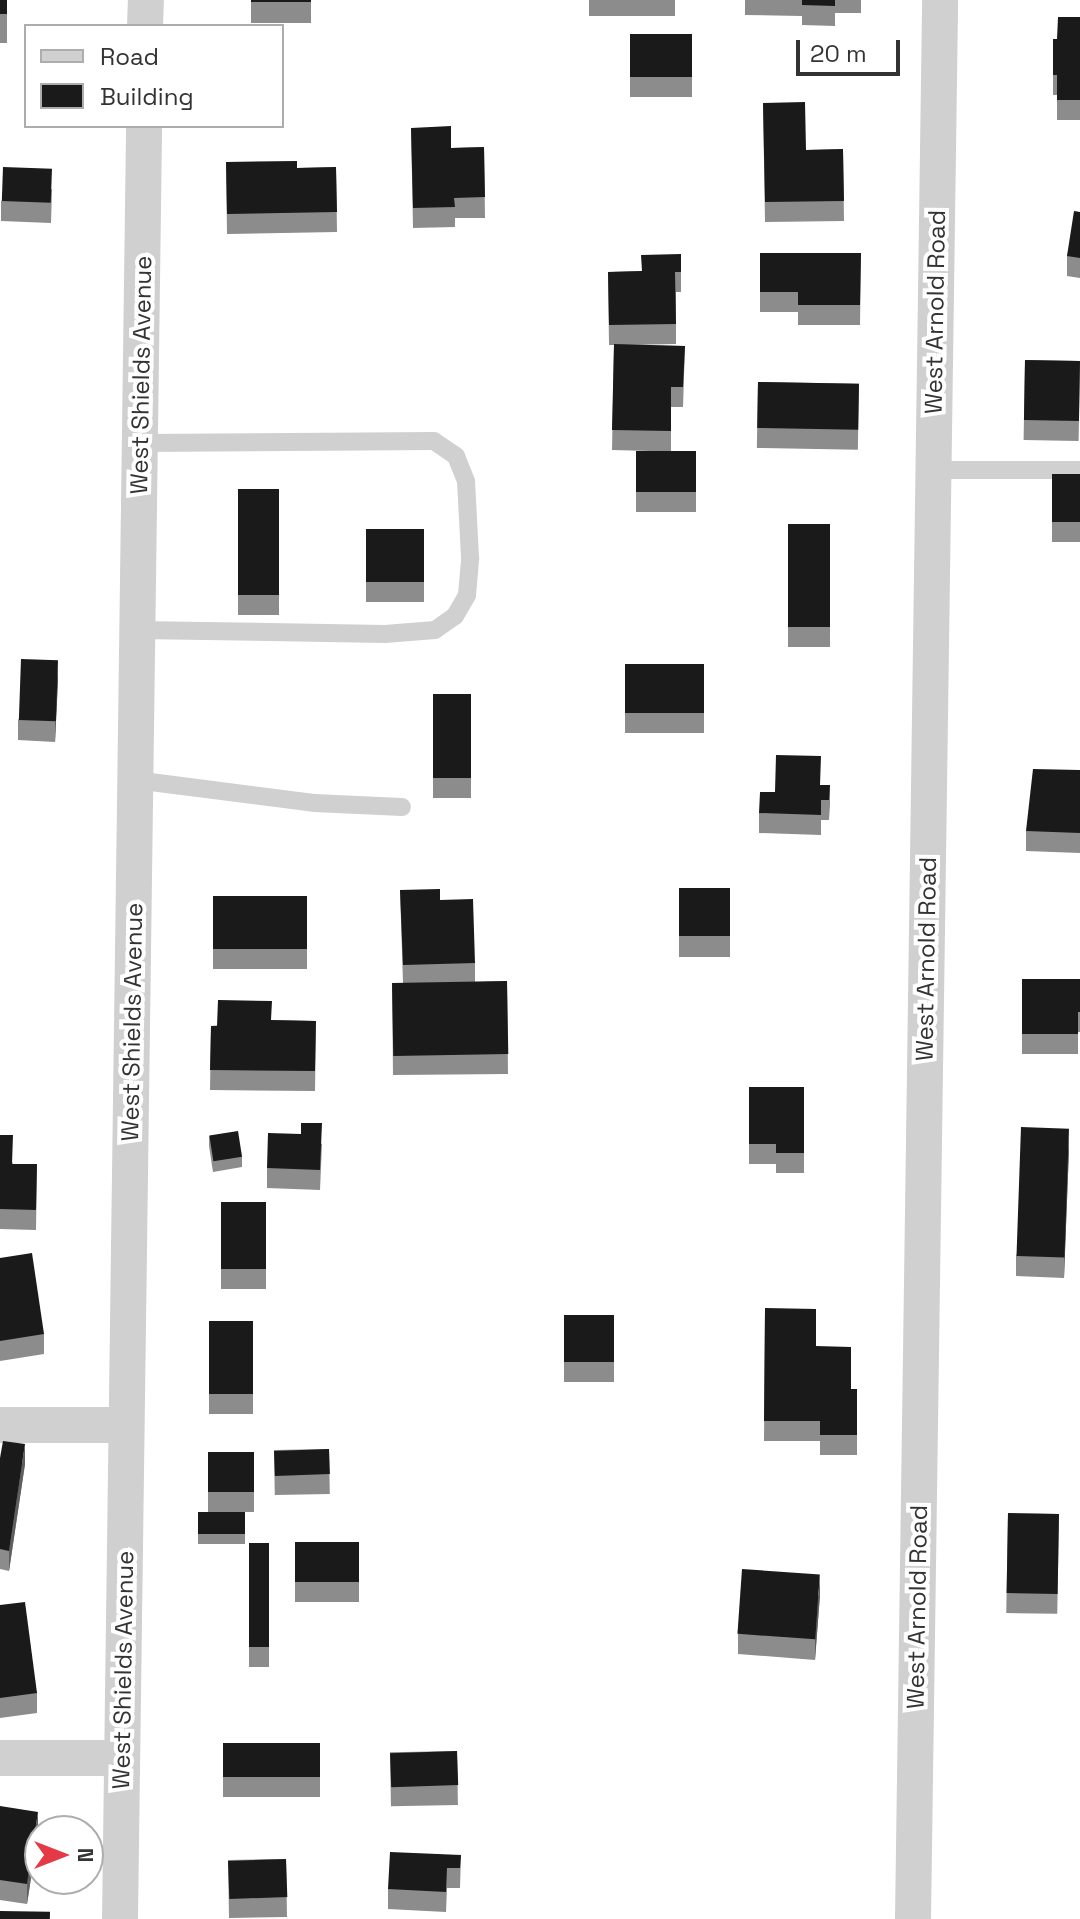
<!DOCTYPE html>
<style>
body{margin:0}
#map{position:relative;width:1080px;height:1919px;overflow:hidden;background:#fff;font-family:"Space Grotesk",sans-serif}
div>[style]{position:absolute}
.lane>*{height:18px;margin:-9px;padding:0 9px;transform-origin:9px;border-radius:9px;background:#d0d0d0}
.street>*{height:36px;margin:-18px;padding:0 18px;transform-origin:18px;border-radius:18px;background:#d0d0d0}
.wall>*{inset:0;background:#8c8c8c;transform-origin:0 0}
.shaded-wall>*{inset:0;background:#5f5f5f}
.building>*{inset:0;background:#1a1a1a;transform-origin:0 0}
span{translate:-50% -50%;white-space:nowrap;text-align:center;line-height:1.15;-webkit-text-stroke:8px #fff;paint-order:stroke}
.street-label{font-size:24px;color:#333}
.legend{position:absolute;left:24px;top:24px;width:260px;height:104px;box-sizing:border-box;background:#fff;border:2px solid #adadad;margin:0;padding:10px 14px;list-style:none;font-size:24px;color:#333}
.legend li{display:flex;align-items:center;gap:16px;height:40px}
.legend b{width:40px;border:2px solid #adadad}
.north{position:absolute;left:24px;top:1815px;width:80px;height:80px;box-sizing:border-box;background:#fff;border:2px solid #adadad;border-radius:50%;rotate:90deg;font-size:22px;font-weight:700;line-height:32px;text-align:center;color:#333}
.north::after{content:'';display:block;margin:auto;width:28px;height:36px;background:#e63946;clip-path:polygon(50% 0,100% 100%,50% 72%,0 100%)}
.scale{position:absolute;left:796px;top:40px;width:104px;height:36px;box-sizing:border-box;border:4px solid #333;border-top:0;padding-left:10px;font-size:24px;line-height:28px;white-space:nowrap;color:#333;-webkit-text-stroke:6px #fff;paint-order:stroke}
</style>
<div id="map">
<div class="lane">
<div style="left:933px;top:470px;width:147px"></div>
<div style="left:137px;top:630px;width:248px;rotate:0.9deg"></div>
<div style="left:385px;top:634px;width:50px;rotate:-4.6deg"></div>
<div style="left:435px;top:630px;width:24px;rotate:-35deg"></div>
<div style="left:455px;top:616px;width:24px;rotate:-60deg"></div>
<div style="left:467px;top:595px;width:38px;rotate:-85deg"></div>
<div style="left:470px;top:557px;width:76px;rotate:-93deg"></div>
<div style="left:466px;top:481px;width:27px;rotate:-112deg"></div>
<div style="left:456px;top:456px;width:27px;rotate:-146deg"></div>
<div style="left:434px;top:441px;width:294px;rotate:179.6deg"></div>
<div style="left:135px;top:780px;width:180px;rotate:7.3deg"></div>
<div style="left:314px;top:803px;width:88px;rotate:2.6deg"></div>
</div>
<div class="street">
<div style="left:145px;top:26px;width:26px;rotate:-88deg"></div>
<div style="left:0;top:1425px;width:126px"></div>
<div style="left:0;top:1758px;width:122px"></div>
<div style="left:120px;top:1919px;width:1793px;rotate:-89.23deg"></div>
<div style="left:913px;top:1919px;width:1919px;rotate:-89.19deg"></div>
</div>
<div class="wall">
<div style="left:0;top:0;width:7px;height:43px"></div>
<div style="left:251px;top:0;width:60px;height:23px"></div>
<div style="left:589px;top:0;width:86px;height:16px"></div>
<div style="clip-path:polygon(745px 0,861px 0,861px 13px,835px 13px,835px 26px,802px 25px,802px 16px,745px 15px)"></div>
<div style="clip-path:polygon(1080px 17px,1080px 120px,1057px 120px,1057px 95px,1053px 95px,1053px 75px,1057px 39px)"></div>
<div style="left:630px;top:34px;width:62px;height:63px"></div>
<div style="clip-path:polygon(763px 103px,806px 150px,843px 149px,844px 221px,765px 222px)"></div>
<div style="clip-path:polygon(411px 128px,451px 148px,484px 147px,485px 218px,455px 218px,455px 227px,413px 228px)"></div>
<div style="clip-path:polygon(226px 162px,297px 168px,336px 167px,337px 232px,227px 234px)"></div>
<div style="clip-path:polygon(52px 189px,51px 223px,1px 221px,1px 201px)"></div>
<div style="clip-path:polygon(1080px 212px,1080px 278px,1067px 276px,1067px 256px)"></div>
<div style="clip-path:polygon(760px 253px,861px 253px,860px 325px,798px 325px,798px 312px,760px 312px)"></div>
<div style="clip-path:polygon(681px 254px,681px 292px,676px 292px,676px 344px,628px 345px,685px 346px,683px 407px,671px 407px,671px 451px,696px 451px,696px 512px,636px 512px,636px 451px,651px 451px,612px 450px,614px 345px,609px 345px,608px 272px,641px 271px)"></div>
<div style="left:1025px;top:360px;width:55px;height:80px;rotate:1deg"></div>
<div style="left:758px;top:382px;width:101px;height:66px;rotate:1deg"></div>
<div style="left:1052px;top:474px;width:28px;height:68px"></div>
<div style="left:238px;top:489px;width:41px;height:126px"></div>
<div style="left:788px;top:524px;width:42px;height:123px"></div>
<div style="left:366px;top:529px;width:58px;height:73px"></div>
<div style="left:625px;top:664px;width:79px;height:69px"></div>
<div style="clip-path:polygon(58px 680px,55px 742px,18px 740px,18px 720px)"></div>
<div style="left:433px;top:694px;width:38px;height:104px"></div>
<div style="clip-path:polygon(1080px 770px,1080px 853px,1026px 851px,1026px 831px)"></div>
<div style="clip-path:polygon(821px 785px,830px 785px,830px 805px,829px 820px,821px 820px,821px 835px,759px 833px,759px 813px,775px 792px)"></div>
<div style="left:679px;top:888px;width:51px;height:69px"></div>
<div style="clip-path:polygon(400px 890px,440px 900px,475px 963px,475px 982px,507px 981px,508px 1074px,393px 1075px,392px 983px,403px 983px)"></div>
<div style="left:213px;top:896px;width:94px;height:73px"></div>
<div style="clip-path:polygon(1022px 979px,1080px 979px,1080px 1032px,1078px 1032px,1078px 1054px,1022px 1054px)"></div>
<div style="clip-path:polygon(272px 1020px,316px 1021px,315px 1091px,210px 1090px,211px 1026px)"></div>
<div style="clip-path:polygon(749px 1087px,804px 1087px,804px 1173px,776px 1173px,776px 1164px,749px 1164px)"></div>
<div style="clip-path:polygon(301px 1134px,322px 1144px,320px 1190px,267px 1188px,267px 1168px)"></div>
<div style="clip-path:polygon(0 1135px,13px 1164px,37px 1164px,36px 1230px,0 1229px)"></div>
<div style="clip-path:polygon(209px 1136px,242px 1157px,242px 1167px,213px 1172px,209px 1146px)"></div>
<div style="clip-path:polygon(1069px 1149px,1064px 1278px,1016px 1276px,1016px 1256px)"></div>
<div style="left:221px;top:1202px;width:45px;height:87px"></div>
<div style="clip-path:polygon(0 1258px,44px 1334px,44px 1354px,0 1361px)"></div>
<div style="clip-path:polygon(765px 1308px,816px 1346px,851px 1389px,857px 1389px,857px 1455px,820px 1455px,820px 1441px,764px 1441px)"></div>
<div style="left:564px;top:1315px;width:50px;height:67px"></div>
<div style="left:209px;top:1321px;width:44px;height:93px"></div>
<div style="left:329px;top:1449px;width:45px;height:55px;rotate:89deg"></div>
<div style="clip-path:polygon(208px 1452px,254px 1452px,254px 1512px,245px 1512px,245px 1544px,198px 1544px,198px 1512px,208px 1512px)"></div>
<div style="clip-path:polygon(0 1458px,25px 1464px,9px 1571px,0 1569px)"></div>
<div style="left:1008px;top:1513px;width:51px;height:100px;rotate:1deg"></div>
<div style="left:295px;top:1542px;width:64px;height:60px"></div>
<div style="left:249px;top:1543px;width:20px;height:124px"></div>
<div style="clip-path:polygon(820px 1595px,815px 1660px,738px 1654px,738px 1634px)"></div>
<div style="clip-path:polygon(0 1605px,37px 1693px,37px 1713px,0 1718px)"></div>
<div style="left:320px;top:1743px;width:54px;height:97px;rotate:90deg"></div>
<div style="left:457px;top:1751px;width:54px;height:67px;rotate:89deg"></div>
<div style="clip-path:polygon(0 1806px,38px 1832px,27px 1904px,0 1900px)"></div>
<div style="clip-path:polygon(461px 1855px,460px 1888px,447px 1888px,446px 1912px,388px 1909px,388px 1889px)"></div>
<div style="left:286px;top:1859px;width:58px;height:58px;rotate:89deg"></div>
</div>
<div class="shaded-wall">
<div style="clip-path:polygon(58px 660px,58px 680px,55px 742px,55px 722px)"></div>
<div style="clip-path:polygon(1069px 1129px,1069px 1149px,1064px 1278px,1064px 1258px)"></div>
<div style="clip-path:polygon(25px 1444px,25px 1464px,9px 1571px,9px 1551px)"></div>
<div style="clip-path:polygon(820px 1575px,820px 1595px,815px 1660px,815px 1640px)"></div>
<div style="clip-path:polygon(38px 1812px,38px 1832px,27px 1904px,27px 1884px)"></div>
</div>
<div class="building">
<div style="left:0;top:0;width:7px;height:14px"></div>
<div style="left:251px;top:0;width:60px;height:2px"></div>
<div style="clip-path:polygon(802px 0,835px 0,835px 6px,802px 5px)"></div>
<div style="clip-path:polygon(1058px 17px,1080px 17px,1080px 100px,1057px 100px,1057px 75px,1053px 75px,1053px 39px,1057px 39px)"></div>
<div style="left:630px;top:34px;width:62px;height:43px"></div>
<div style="clip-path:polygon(805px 102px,806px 150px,843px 149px,844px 201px,765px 202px,763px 103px)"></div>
<div style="clip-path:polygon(451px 126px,451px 148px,484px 147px,485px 197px,454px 198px,455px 207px,413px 208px,411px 128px)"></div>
<div style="clip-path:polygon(297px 161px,297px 168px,336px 167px,337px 212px,227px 214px,226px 162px)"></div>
<div style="left:3px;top:167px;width:49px;height:34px;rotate:2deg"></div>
<div style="clip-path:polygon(1074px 211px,1080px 212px,1080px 258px,1067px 256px)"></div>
<div style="clip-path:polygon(760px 253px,861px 253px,860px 305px,798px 305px,798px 292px,760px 292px)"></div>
<div style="clip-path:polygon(681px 254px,681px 272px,675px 272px,676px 324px,609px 325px,608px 272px,642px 271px,641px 255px)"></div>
<div style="clip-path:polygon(614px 344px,685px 346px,683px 387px,671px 387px,671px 431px,612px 430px)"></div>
<div style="left:1025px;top:360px;width:55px;height:60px;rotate:1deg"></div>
<div style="left:758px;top:382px;width:101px;height:46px;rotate:1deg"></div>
<div style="left:636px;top:451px;width:60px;height:41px"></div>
<div style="left:1052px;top:474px;width:28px;height:48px"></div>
<div style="left:238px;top:489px;width:41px;height:106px"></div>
<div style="left:788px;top:524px;width:42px;height:103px"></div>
<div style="left:366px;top:529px;width:58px;height:53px"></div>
<div style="left:21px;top:659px;width:37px;height:61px;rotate:2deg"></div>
<div style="left:625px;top:664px;width:79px;height:49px"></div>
<div style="left:433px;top:694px;width:38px;height:84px"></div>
<div style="clip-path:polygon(776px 755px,821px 756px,820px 785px,830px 785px,829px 800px,821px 800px,821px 815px,759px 813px,760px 792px,775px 792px)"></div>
<div style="clip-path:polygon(1033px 769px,1080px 770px,1080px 833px,1026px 831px)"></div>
<div style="left:679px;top:888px;width:51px;height:48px"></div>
<div style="clip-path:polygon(440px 889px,440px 900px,473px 899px,475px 963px,403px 965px,400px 890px)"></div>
<div style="left:213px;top:896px;width:94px;height:53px"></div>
<div style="clip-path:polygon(1022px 979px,1080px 979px,1080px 1012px,1078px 1012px,1078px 1034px,1022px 1034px)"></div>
<div style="left:507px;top:981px;width:73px;height:115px;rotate:89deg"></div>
<div style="clip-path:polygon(218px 1000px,272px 1001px,271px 1020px,316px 1021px,315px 1071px,210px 1070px,211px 1026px,217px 1026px)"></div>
<div style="clip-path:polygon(749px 1087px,804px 1087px,804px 1153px,776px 1153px,776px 1144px,749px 1144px)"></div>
<div style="clip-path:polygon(301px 1123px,322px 1123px,320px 1170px,267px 1168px,268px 1133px,301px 1134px)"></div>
<div style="left:1021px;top:1127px;width:48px;height:129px;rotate:2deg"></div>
<div style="left:238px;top:1131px;width:26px;height:29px;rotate:81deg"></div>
<div style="clip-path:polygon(0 1135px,13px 1135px,12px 1164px,37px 1164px,36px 1210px,0 1209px)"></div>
<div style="left:221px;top:1202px;width:45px;height:67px"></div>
<div style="clip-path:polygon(32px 1253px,44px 1334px,0 1341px,0 1258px)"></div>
<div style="clip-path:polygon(765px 1308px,816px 1309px,816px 1346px,851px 1347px,851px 1389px,857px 1389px,857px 1435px,820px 1435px,820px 1421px,764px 1421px)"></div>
<div style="left:564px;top:1315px;width:50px;height:47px"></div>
<div style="left:209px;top:1321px;width:44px;height:73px"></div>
<div style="clip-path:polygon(3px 1441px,25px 1444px,9px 1551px,0 1549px,0 1458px)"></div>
<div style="left:329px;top:1449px;width:25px;height:55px;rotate:88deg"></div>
<div style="left:208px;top:1452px;width:46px;height:40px"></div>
<div style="left:198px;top:1512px;width:47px;height:22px"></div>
<div style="left:1008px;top:1513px;width:51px;height:80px;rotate:1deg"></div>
<div style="left:295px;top:1542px;width:64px;height:40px"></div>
<div style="left:249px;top:1543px;width:20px;height:104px"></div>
<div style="left:742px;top:1569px;width:78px;height:65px;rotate:4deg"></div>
<div style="clip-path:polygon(25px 1602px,37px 1693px,0 1698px,0 1605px)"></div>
<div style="left:320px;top:1743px;width:34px;height:97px;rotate:90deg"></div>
<div style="left:457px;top:1751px;width:34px;height:67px;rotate:88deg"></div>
<div style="clip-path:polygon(0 1806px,38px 1812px,27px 1884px,0 1880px)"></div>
<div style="clip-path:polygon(390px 1852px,461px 1855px,460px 1868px,447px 1868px,446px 1892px,388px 1889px)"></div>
<div style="left:286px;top:1859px;width:38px;height:58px;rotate:88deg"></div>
<div style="left:0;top:1911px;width:50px;height:8px;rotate:1deg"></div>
</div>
<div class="street-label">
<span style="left:935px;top:312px;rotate:-89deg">West Arnold Road</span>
<span style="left:141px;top:375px;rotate:-89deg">West Shields Avenue</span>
<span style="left:926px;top:959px;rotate:-89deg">West Arnold Road</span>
<span style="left:132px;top:1022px;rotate:-89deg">West Shields Avenue</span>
<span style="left:917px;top:1607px;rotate:-89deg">West Arnold Road</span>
<span style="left:123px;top:1670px;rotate:-89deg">West Shields Avenue</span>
</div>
<ul class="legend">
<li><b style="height:10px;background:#d0d0d0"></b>Road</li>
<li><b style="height:22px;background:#1a1a1a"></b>Building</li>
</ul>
<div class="north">N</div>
<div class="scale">20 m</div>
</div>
